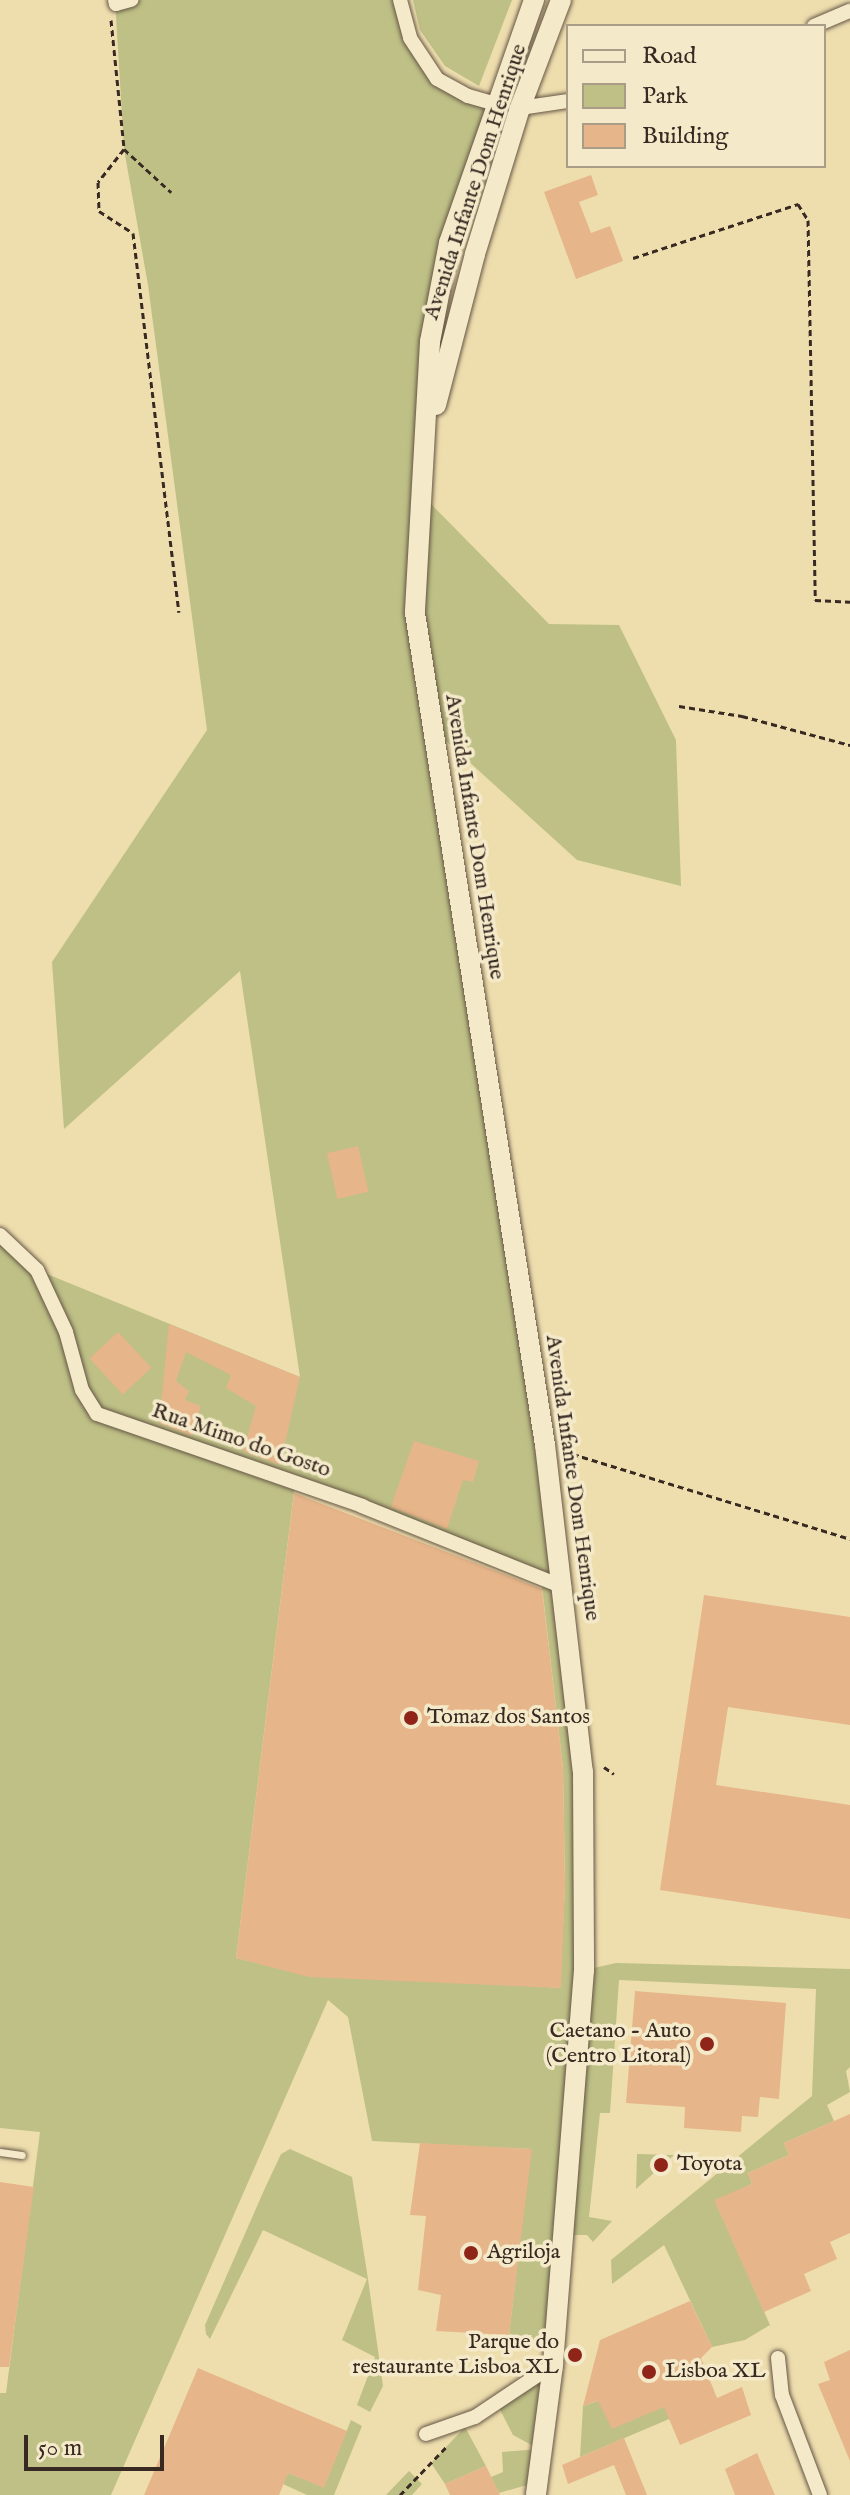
<!DOCTYPE html>
<style>
body{margin:0}
#map{position:relative;width:850px;height:2495px;overflow:hidden;background:#eedeae;font-family:"IM FELL English",serif}
div>[style]{position:absolute}
.green>*{inset:0;background:#bec086}
.building>*{inset:0;background:#e6b589;transform-origin:0 0}
.path>*{height:3px;margin-top:-1.5px;transform-origin:0;background:repeating-linear-gradient(90deg,#382922 0 6px,transparent 0 10px)}
.roads{filter:drop-shadow(0 0 2px #665645) drop-shadow(0 0 2px #665645)}
.lane>*{height:7px;margin:-3.5px;padding:0 3.5px;transform-origin:3.5px;border-radius:3.5px;background:#f4eaca}
.street>*{height:14px;margin:-7px;padding:0 7px;transform-origin:7px;border-radius:7px;background:#f4eaca}
.secondary>*{height:20px;margin:-10px;padding:0 10px;transform-origin:10px;border-radius:10px;background:#f4eaca}
.dots>*{width:22px;height:22px;translate:-50% -50%;box-sizing:border-box;border:4px solid #f4eaca;border-radius:50%}
span{translate:-50% -50%;white-space:nowrap;text-align:center;line-height:1.15;-webkit-text-stroke:7px #f4eaca;paint-order:stroke}
.street-label{font-size:22px;color:#382922}
.poi-label{font-size:22px;color:#382922}
.left{translate:0 -50%;text-align:left}
.right{translate:-100% -50%;text-align:right}
.legend{position:absolute;left:566px;top:24px;width:260px;height:144px;box-sizing:border-box;background:#f4eaca;border:2px solid #a99d87;margin:0;padding:10px 14px;list-style:none;font-size:24px;color:#382922}
.legend li{display:flex;align-items:center;gap:16px;height:40px}
.legend b{width:40px;border:2px solid #a99d87}
.scale{position:absolute;left:24px;top:2435px;width:140px;height:36px;box-sizing:border-box;border:4px solid #382922;border-top:0;padding-left:10px;font-size:24px;line-height:28px;white-space:nowrap;color:#382922;-webkit-text-stroke:6px #f4eaca;paint-order:stroke}
</style>
<div id="map">
<div class="green">
<div style="clip-path:polygon(evenodd,115px 0,400px 0,410px 38px,437px 79px,496px 104px,449px 243px,422px 474px,432px 505px,549px 624px,619px 625px,676px 740px,681px 886px,577px 860px,434px 730px,564px 1587px,585px 1970px,616px 1963px,850px 1969px,850px 2067px,846px 2071px,850px 2092px,827px 2105px,834px 2121px,784px 2143px,789px 2155px,748px 2173px,752px 2184px,715px 2201px,770px 2325px,745px 2340px,712px 2347px,664px 2245px,612px 2284px,611px 2260px,812px 2096px,816px 1989px,619px 1980px,610px 2113px,600px 2113px,589px 2217px,612px 2221px,593px 2242px,587px 2235px,562px 2235px,555px 2346px,509px 2335px,531px 2149px,372px 2141px,348px 2017px,328px 2000px,111px 2495px,0 2495px,0 2393px,6px 2393px,40px 2132px,0 2128px,0 1235px,37px 1270px,300px 1377px,240px 971px,64px 1129px,52px 962px,207px 730px,148px 285px,124px 149px,115px 0,295px 1484px,541px 1578px,563px 1768px,565px 1885px,560px 1988px,269px 1966px,236px 1958px,295px 1484px)"></div>
<div style="clip-path:polygon(413px 0,512px 0,479px 86px,445px 66px,420px 30px)"></div>
<div style="clip-path:polygon(290px 2149px,352px 2177px,368px 2279px,383px 2386px,370px 2412px,357px 2405px,375px 2357px,342px 2340px,367px 2279px,263px 2230px,210px 2339px,206px 2334px,205px 2325px,265px 2188px,281px 2154px)"></div>
<div style="clip-path:polygon(637px 2154px,674px 2155px,636px 2189px)"></div>
<div style="clip-path:polygon(553px 2365px,537px 2482px,499px 2493px,491px 2477px,503px 2472px,502px 2452px,539px 2449px,513px 2435px,496px 2402px)"></div>
<div style="clip-path:polygon(712px 2386px,716px 2399px,580px 2457px,583px 2406px,598px 2401px)"></div>
<div style="clip-path:polygon(351px 2420px,362px 2426px,334px 2495px,307px 2495px,283px 2484px,288px 2473px,324px 2487px)"></div>
<div style="clip-path:polygon(465px 2427px,486px 2466px,445px 2484px,431px 2463px)"></div>
<div style="clip-path:polygon(409px 2471px,422px 2484px,412px 2495px,386px 2495px)"></div>
</div>
<div class="building">
<div style="clip-path:polygon(591px 175px,598px 195px,579px 202px,591px 233px,610px 226px,623px 261px,576px 279px,544px 192px)"></div>
<div style="left:358px;top:1146px;width:47px;height:32px;rotate:77deg"></div>
<div style="clip-path:polygon(169px 1324px,300px 1377px,280px 1465px,243px 1451px,256px 1406px,226px 1388px,231px 1375px,186px 1352px,176px 1381px,189px 1391px,185px 1400px,201px 1406px,192px 1436px,159px 1423px)"></div>
<div style="left:118px;top:1332px;width:49px;height:39px;rotate:47deg"></div>
<div style="clip-path:polygon(414px 1441px,479px 1461px,473px 1482px,463px 1480px,447px 1529px,391px 1507px)"></div>
<div style="clip-path:polygon(294px 1493px,542px 1589px,563px 1768px,565px 1885px,561px 1988px,309px 1977px,236px 1958px)"></div>
<div style="clip-path:polygon(704px 1595px,850px 1617px,850px 1725px,728px 1707px,716px 1785px,850px 1805px,850px 1919px,660px 1890px)"></div>
<div style="clip-path:polygon(635px 1991px,786px 2003px,779px 2099px,760px 2097px,758px 2117px,742px 2116px,741px 2132px,684px 2128px,685px 2107px,626px 2103px)"></div>
<div style="clip-path:polygon(850px 2114px,850px 2233px,830px 2242px,837px 2259px,804px 2274px,811px 2291px,764px 2312px,714px 2200px,752px 2184px,748px 2173px,789px 2155px,784px 2143px)"></div>
<div style="clip-path:polygon(420px 2143px,532px 2149px,509px 2335px,436px 2331px,441px 2295px,418px 2290px,426px 2216px,410px 2215px)"></div>
<div style="clip-path:polygon(0 2182px,34px 2187px,9px 2367px,0 2367px)"></div>
<div style="clip-path:polygon(690px 2301px,712px 2347px,701px 2358px,717px 2398px,742px 2387px,751px 2415px,680px 2445px,664px 2407px,612px 2429px,598px 2401px,583px 2406px,600px 2340px)"></div>
<div style="clip-path:polygon(850px 2350px,850px 2461px,818px 2384px,830px 2380px,824px 2362px)"></div>
<div style="clip-path:polygon(198px 2368px,347px 2431px,324px 2488px,288px 2473px,279px 2495px,144px 2495px)"></div>
<div style="clip-path:polygon(624px 2438px,647px 2495px,626px 2495px,614px 2465px,568px 2484px,562px 2465px)"></div>
<div style="clip-path:polygon(757px 2453px,775px 2495px,735px 2495px,725px 2469px)"></div>
<div style="clip-path:polygon(486px 2466px,500px 2495px,450px 2495px,445px 2484px)"></div>
</div>
<div class="path">
<div style="left:111px;top:20px;width:130px;rotate:84.2deg"></div>
<div style="left:124px;top:149px;width:64px;rotate:42.5deg"></div>
<div style="left:124px;top:149px;width:42px;rotate:128.2deg"></div>
<div style="left:98px;top:182px;width:29px;rotate:88deg"></div>
<div style="left:99px;top:211px;width:40px;rotate:32.9deg"></div>
<div style="left:133px;top:233px;width:382px;rotate:83.1deg"></div>
<div style="left:633px;top:258px;width:174px;rotate:-18.1deg"></div>
<div style="left:798px;top:204px;width:19px;rotate:58deg"></div>
<div style="left:808px;top:220px;width:380px;rotate:88.9deg"></div>
<div style="left:815px;top:600px;width:35px;rotate:3deg"></div>
<div style="left:679px;top:706px;width:64px;rotate:9deg"></div>
<div style="left:742px;top:716px;width:112px;rotate:15deg"></div>
<div style="left:563px;top:1451px;width:300px;rotate:17deg"></div>
<div style="left:604px;top:1767px;width:12px;rotate:35deg"></div>
<div style="left:400px;top:2495px;width:68px;rotate:-46.2deg"></div>
</div>
<div class="roads">
<div class="lane">
<div style="left:0;top:2152px;width:22px;rotate:8deg"></div>
</div>
<div class="street">
<div style="left:115px;top:0;width:4px;rotate:76deg"></div>
<div style="left:116px;top:4px;width:16px;rotate:-15deg"></div>
<div style="left:400px;top:0;width:39px;rotate:75deg"></div>
<div style="left:410px;top:38px;width:49px;rotate:56.6deg"></div>
<div style="left:437px;top:79px;width:35px;rotate:29deg"></div>
<div style="left:468px;top:96px;width:29px;rotate:16deg"></div>
<div style="left:814px;top:26px;width:39px;rotate:-23deg"></div>
<div style="left:520px;top:108px;width:49px;rotate:-8.3deg"></div>
<div style="left:0;top:1235px;width:51px;rotate:43.4deg"></div>
<div style="left:37px;top:1270px;width:68px;rotate:64.9deg"></div>
<div style="left:66px;top:1332px;width:60px;rotate:74.6deg"></div>
<div style="left:82px;top:1390px;width:28px;rotate:58deg"></div>
<div style="left:97px;top:1414px;width:281px;rotate:19.1deg"></div>
<div style="left:362px;top:1506px;width:218px;rotate:21.9deg"></div>
<div style="left:778px;top:2358px;width:37px;rotate:84deg"></div>
<div style="left:782px;top:2395px;width:107px;rotate:69.2deg"></div>
<div style="left:426px;top:2434px;width:52px;rotate:-19.1deg"></div>
<div style="left:475px;top:2417px;width:94px;rotate:-33.7deg"></div>
</div>
<div class="secondary">
<div style="left:534px;top:0;width:257px;rotate:109.3deg"></div>
<div style="left:449px;top:243px;width:101px;rotate:100.9deg"></div>
<div style="left:430px;top:342px;width:271px;rotate:93.2deg"></div>
<div style="left:415px;top:613px;width:842px;rotate:81.12deg"></div>
<div style="left:545px;top:1445px;width:328px;rotate:83.4deg"></div>
<div style="left:583px;top:1771px;width:199px;rotate:89.7deg"></div>
<div style="left:584px;top:1970px;width:396px;rotate:94.5deg"></div>
<div style="left:553px;top:2365px;width:131px;rotate:97.5deg"></div>
<div style="left:436px;top:405px;width:156px;rotate:-75.5deg"></div>
<div style="left:475px;top:254px;width:153px;rotate:-72.9deg"></div>
<div style="left:520px;top:108px;width:116px;rotate:-69.2deg"></div>
</div>
</div>
<div class="dots">
<div style="left:411px;top:1718px;background:#8f2418"></div>
<div style="left:707px;top:2044px;background:#8f2418"></div>
<div style="left:661px;top:2165px;background:#8f2418"></div>
<div style="left:471px;top:2253px;background:#8f2418"></div>
<div style="left:575px;top:2355px;background:#8f2418"></div>
<div style="left:649px;top:2372px;background:#8f2418"></div>
</div>
<div class="street-label">
<span style="left:476px;top:182px;rotate:-72deg">Avenida Infante Dom Henrique</span>
<span style="left:474px;top:837px;rotate:81deg">Avenida Infante Dom Henrique</span>
<span style="left:241px;top:1441px;rotate:19deg">Rua Mimo do Gosto</span>
<span style="left:572px;top:1478px;rotate:82deg">Avenida Infante Dom Henrique</span>
</div>
<div class="poi-label">
<span class="left" style="left:427px;top:1718px">Tomaz dos Santos</span>
<span class="right" style="left:691px;top:2044px">Caetano - Auto<br>(Centro Litoral)</span>
<span class="left" style="left:677px;top:2165px">Toyota</span>
<span class="left" style="left:487px;top:2253px">Agriloja</span>
<span class="right" style="left:559px;top:2355px">Parque do<br>restaurante Lisboa XL</span>
<span class="left" style="left:665px;top:2372px">Lisboa XL</span>
</div>
<ul class="legend">
<li><b style="height:10px;background:#f4eaca"></b>Road</li>
<li><b style="height:22px;background:#bec086"></b>Park</li>
<li><b style="height:22px;background:#e6b589"></b>Building</li>
</ul>
<div class="scale">50 m</div>
</div>
